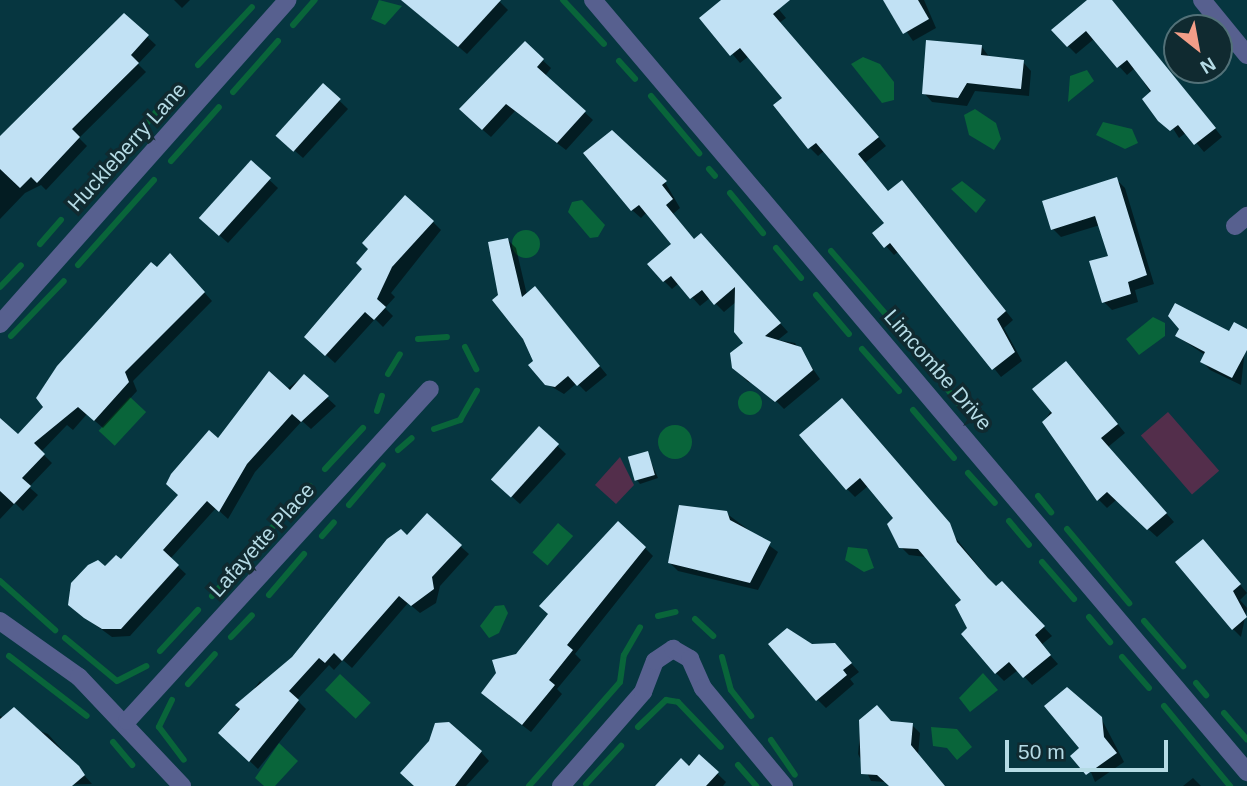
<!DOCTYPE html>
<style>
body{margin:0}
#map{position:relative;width:1247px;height:786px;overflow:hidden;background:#063640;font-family:Helvetica,sans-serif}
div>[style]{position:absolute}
.green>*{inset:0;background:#532e4b;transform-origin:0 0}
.water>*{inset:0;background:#09653a;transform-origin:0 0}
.round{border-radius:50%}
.shadow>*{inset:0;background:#0007}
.stream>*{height:6px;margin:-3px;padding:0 3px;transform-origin:3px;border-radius:3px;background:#09653a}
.building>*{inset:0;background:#c1e1f4;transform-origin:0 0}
.minor>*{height:18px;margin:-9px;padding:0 9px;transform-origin:9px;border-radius:9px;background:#57608f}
span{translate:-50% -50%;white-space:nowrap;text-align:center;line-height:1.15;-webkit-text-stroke:7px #102a30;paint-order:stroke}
.street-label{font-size:21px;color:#b5dbe5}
.north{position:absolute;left:1163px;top:14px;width:70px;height:70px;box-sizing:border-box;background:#102a30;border:2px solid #527178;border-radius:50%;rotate:149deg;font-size:19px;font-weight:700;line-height:28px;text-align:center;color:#b5dbe5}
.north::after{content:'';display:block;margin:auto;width:24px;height:32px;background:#f49e88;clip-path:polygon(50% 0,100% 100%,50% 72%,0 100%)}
.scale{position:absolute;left:1005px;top:740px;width:163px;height:32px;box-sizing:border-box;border:4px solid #b5dbe5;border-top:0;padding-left:9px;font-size:21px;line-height:24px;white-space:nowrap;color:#b5dbe5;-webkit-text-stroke:5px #102a30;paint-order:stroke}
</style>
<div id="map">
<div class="green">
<div style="left:1168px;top:412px;width:78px;height:36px;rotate:49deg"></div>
<div style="clip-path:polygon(620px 457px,634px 485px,616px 504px,595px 485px)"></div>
</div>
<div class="water">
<div style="clip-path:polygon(379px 0,402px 6px,385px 25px,371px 19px)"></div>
<div style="clip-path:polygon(863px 57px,880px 64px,894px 82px,894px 100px,882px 103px,851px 64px)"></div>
<div style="clip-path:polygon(1087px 70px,1094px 81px,1068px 102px,1070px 76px)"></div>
<div style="clip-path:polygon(975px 109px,996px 123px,1001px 139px,994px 150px,969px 135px,964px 115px)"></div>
<div style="clip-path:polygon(1103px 122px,1132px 129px,1138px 143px,1125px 149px,1096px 135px)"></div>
<div style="clip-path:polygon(962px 181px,986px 200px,976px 213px,951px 189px)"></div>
<div style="clip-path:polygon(582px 200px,605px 225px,598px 237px,590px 238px,568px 212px,572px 202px)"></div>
<div class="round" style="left:512px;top:230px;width:28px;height:28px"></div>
<div style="clip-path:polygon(1153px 317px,1165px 323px,1165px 336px,1139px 355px,1126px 339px)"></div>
<div class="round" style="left:738px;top:391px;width:24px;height:24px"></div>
<div style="left:130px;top:397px;width:22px;height:46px;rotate:43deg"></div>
<div class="round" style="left:658px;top:425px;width:34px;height:34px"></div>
<div style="left:558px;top:523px;width:20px;height:39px;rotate:41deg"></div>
<div style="clip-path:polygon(848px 547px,867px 549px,874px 568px,864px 572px,845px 560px)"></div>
<div style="clip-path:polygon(495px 606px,504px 605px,508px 613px,499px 633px,489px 638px,480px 626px)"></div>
<div style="clip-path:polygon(983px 673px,998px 690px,970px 712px,959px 698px)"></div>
<div style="left:340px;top:674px;width:42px;height:22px;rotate:43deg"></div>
<div style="clip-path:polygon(931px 727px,957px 729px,972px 747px,957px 760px,947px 748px,933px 746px)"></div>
<div style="clip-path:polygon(279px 743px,298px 761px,275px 786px,264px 786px,255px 778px)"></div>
</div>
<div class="shadow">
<div style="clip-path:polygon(174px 0,190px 0,182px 8px)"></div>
<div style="clip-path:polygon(403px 0,498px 0,508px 10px,467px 54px)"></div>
<div style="clip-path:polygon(724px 0,771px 0,786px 18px,779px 23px,886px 146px,865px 163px,889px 193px,910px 191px,1013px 320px,1004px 328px,1022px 361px,1001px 377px,899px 251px,894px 255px,874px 233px,887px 224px,825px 150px,818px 156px,810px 148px,775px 106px,784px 98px,749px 56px,740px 63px,702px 18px)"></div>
<div style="clip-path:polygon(885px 0,924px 0,936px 28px,913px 41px)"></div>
<div style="clip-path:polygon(1090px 0,1111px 0,1222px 137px,1204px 152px,1187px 132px,1179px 138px,1135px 68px,1127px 75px,1094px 39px,1076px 54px,1068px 46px)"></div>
<div style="clip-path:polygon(124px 15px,156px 45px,138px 64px,146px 72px,79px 138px,87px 146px,46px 190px,41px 185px,25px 193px,0 219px,0 144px)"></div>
<div style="clip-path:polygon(525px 44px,551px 68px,545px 76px,593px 120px,566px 150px,515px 111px,491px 137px,469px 118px)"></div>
<div style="clip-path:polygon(982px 47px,990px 58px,1023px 62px,1031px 71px,1029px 96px,975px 91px,967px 106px,932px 102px,924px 93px)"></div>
<div style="clip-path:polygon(323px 85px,348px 109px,303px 158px,286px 143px)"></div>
<div style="clip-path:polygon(586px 154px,665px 182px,680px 208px,673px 214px,695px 241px,709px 244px,788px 332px,778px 340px,795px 343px,820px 379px,784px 409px,758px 383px,748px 382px,739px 373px,746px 343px,737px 301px,724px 312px,710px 298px,700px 306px,679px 283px,672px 289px,664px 281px,673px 245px,647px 212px,641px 218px,632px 210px)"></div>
<div style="clip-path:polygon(251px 163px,278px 188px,228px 243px,209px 226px)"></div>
<div style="clip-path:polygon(1116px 179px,1125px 188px,1154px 284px,1135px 290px,1138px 302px,1112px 310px,1104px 302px,1110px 257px,1100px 225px,1061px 237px,1053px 229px)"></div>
<div style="clip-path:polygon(433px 222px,441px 230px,391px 293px,395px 297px,385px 308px,393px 316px,383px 327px,375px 319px,335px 363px,315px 345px)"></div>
<div style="clip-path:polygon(508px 240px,516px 248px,527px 295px,543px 297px,607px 375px,586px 392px,577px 383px,564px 394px,547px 384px,500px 296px)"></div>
<div style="clip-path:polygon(178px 263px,212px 301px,133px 381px,137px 391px,103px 428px,87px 414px,73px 430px,67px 425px,41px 452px,52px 463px,29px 487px,38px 495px,23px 511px,15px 503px,0 519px,0 435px,18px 437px,157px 270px)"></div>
<div style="clip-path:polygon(1247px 331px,1241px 385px,1210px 370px,1202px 361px,1205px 355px,1177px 336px)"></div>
<div style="clip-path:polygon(1075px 372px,1125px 433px,1108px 447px,1174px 522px,1157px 537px,1116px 500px,1107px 508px,1099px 500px,1044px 422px)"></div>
<div style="clip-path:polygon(304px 376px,336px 406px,311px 429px,302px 421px,255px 472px,228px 519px,216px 508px,170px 559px,186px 574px,130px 636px,112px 637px,79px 613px,106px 569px,121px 562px,180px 496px,218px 441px)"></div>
<div style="clip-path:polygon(851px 408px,996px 588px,1002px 583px,1052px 636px,1041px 645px,1058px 664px,1032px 685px,1018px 670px,1004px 681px,996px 673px,969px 629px,963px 601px,926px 557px,909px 555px,900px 546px,896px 518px,868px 486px,855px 497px,847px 489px)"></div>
<div style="clip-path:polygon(539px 428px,566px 454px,520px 504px,501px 487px)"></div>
<div style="clip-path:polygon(647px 453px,658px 478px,640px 484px,637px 480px)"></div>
<div style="clip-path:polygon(726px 513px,778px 552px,758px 590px,678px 571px,670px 563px)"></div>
<div style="clip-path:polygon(407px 538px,460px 546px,469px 554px,440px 586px,436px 603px,420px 613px,408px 603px,352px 668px,343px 660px,334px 670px,329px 665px,297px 700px,306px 709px,258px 769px,220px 733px,260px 681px,267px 687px)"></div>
<div style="clip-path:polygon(645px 548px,653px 556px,575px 654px,581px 660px,557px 689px,562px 694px,531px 732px,491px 701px,517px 655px)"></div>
<div style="clip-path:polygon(1211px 550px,1247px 593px,1240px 600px,1247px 608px,1241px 637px,1233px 629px)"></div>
<div style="clip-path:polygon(811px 646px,843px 654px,859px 672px,850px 679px,854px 684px,826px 708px,817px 699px)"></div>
<div style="clip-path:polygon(0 716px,48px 734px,92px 784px,6px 786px,0 779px)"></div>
<div style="clip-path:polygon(1101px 718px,1124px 762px,1095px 782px,1081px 748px)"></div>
<div style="clip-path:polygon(861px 721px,912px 725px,920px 733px,918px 755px,944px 786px,871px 781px,858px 754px)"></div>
<div style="clip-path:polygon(481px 752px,489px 761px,466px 786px,416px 786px)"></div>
<div style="clip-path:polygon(700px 757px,726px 782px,723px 786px,658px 786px)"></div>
<div style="clip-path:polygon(1193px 778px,1201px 786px,1183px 786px)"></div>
</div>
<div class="stream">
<div style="left:563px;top:0;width:60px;rotate:47deg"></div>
<div style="left:293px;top:25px;width:33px;rotate:-49deg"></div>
<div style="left:619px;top:61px;width:24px;rotate:48deg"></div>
<div style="left:198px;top:65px;width:79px;rotate:-47deg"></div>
<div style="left:233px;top:92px;width:68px;rotate:-48.6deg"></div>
<div style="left:651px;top:96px;width:75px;rotate:49.9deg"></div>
<div style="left:141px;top:130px;width:55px;rotate:-50.2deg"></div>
<div style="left:118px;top:157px;width:17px;rotate:-50deg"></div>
<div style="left:171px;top:161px;width:72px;rotate:-48.4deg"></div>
<div style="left:709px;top:169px;width:9px;rotate:49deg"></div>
<div style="left:730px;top:193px;width:52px;rotate:50.5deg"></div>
<div style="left:77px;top:203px;width:39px;rotate:-48deg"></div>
<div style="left:40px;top:244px;width:32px;rotate:-49deg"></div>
<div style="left:776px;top:248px;width:39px;rotate:50deg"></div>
<div style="left:831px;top:251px;width:89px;rotate:49.1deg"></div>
<div style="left:78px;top:265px;width:114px;rotate:-48.2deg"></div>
<div style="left:0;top:287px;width:30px;rotate:-46deg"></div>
<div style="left:816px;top:295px;width:51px;rotate:49.8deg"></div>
<div style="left:11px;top:336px;width:76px;rotate:-46.1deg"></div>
<div style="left:904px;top:336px;width:43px;rotate:50.7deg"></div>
<div style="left:418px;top:339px;width:29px;rotate:-4deg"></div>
<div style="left:465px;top:347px;width:25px;rotate:63deg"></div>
<div style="left:862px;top:349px;width:56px;rotate:48.6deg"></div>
<div style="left:388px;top:374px;width:23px;rotate:-59deg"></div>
<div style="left:948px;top:390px;width:23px;rotate:52deg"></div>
<div style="left:913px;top:410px;width:63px;rotate:49.5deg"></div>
<div style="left:377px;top:411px;width:16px;rotate:-72deg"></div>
<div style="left:434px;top:429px;width:28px;rotate:-19deg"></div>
<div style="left:460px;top:420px;width:34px;rotate:-60deg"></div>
<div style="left:398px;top:450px;width:18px;rotate:-41deg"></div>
<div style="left:325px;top:469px;width:56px;rotate:-47.2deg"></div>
<div style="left:968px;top:473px;width:40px;rotate:48deg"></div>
<div style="left:1038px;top:496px;width:21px;rotate:51deg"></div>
<div style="left:349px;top:505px;width:52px;rotate:-49.6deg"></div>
<div style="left:289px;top:509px;width:31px;rotate:-48deg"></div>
<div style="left:1009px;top:521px;width:31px;rotate:50deg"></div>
<div style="left:1067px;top:529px;width:97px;rotate:50deg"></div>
<div style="left:322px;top:536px;width:18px;rotate:-49deg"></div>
<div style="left:248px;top:554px;width:43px;rotate:-47.8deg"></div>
<div style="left:1042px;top:562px;width:49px;rotate:49.1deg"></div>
<div style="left:0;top:581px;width:74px;rotate:41.7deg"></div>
<div style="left:269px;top:595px;width:54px;rotate:-49.5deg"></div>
<div style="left:212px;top:596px;width:20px;rotate:-49deg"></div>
<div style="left:658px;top:616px;width:18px;rotate:-13deg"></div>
<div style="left:1089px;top:617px;width:33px;rotate:50deg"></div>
<div style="left:695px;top:619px;width:25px;rotate:43deg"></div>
<div style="left:1144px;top:621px;width:60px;rotate:49.1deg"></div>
<div style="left:231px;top:637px;width:30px;rotate:-46deg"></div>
<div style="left:65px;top:638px;width:67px;rotate:39.6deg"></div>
<div style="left:117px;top:681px;width:33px;rotate:-27deg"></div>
<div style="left:160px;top:651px;width:56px;rotate:-47.2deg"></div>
<div style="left:9px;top:656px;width:98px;rotate:37.6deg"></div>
<div style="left:722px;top:657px;width:34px;rotate:75deg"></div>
<div style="left:731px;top:690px;width:33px;rotate:52deg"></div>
<div style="left:1122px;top:657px;width:41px;rotate:48.9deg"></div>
<div style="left:1196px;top:683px;width:16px;rotate:50deg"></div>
<div style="left:188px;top:684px;width:40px;rotate:-48deg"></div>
<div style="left:172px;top:700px;width:30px;rotate:116deg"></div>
<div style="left:159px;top:727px;width:41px;rotate:52.9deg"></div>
<div style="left:1164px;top:706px;width:104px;rotate:50.5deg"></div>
<div style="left:1224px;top:713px;width:35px;rotate:49deg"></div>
<div style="left:638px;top:727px;width:39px;rotate:-44deg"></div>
<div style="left:666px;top:700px;width:12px;rotate:9deg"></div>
<div style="left:678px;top:702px;width:62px;rotate:46.3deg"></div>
<div style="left:771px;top:740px;width:42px;rotate:55.6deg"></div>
<div style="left:113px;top:742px;width:30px;rotate:50deg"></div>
<div style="left:738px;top:765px;width:28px;rotate:49deg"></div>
<div style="left:586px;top:784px;width:52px;rotate:-47.4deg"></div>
<div style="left:529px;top:786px;width:138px;rotate:-48.8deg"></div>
<div style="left:620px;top:682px;width:27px;rotate:-82deg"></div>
<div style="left:624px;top:655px;width:32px;rotate:-60deg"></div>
</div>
<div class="building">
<div style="clip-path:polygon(401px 0,501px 0,458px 47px)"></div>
<div style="clip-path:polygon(721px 0,790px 0,773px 14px,879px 137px,858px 154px,888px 191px,902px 180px,1006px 311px,997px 319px,1015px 352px,992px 370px,890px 243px,884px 248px,872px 233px,884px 223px,816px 143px,808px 149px,773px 105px,782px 98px,740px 48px,730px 56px,699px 18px)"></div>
<div style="clip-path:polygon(883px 0,918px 0,929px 19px,903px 34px)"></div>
<div style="clip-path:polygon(1087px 0,1112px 0,1216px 128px,1194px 145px,1178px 125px,1170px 131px,1158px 121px,1142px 99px,1151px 91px,1127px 60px,1117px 68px,1086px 31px,1067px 47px,1051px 30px)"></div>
<div style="clip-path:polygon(124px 13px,149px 35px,131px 55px,139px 63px,72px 129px,80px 137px,37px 183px,31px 177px,20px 188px,0 169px,0 136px)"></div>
<div style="clip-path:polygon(926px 40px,982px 45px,981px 55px,1024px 60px,1021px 89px,967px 83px,958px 98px,922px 94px)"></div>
<div style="clip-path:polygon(525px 41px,544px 59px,537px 67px,586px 111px,557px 143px,506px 104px,482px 130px,459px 109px)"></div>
<div style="left:323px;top:83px;width:24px;height:71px;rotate:42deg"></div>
<div style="clip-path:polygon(612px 130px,667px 181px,662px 185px,673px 199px,666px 205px,694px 239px,701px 233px,781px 323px,765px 336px,801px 347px,813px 370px,775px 402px,732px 368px,730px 353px,743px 343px,734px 332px,735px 287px,714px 305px,702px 290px,690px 299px,671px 276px,663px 282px,647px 264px,671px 244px,639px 205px,631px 211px,583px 153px)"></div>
<div style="left:251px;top:160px;width:27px;height:78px;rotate:42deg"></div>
<div style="clip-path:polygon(1117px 177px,1147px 275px,1128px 282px,1131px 294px,1102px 303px,1089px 261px,1108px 256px,1095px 216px,1051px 230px,1042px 201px)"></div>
<div style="clip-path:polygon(405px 195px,434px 221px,392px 267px,377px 299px,386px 307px,374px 320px,365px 312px,325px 356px,304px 337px,362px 269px,356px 263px,368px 249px,362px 243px)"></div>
<div style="clip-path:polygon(508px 238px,522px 297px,535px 286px,600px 366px,577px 386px,568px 376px,555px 387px,545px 385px,528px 365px,533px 361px,523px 339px,492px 300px,498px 295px,488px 242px)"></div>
<div style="clip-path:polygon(170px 253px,205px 292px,125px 372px,129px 382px,94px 421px,78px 407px,34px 443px,45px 454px,22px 478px,31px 486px,14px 504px,0 491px,0 418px,18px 434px,43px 407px,36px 398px,57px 366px,151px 262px,157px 267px)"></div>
<div style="clip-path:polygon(1175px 303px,1229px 331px,1234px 322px,1247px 329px,1247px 350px,1232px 378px,1200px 362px,1205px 352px,1175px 336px,1179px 329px,1168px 316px)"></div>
<div style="clip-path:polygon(1066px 361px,1118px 424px,1101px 438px,1167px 513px,1147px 530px,1107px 492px,1097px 501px,1042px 422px,1052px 413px,1032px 389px)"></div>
<div style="clip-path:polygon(269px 371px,290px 390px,304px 374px,329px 396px,301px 422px,292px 414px,247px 464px,219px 512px,207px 501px,163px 550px,179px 565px,121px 629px,102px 629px,84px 618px,68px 605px,71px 583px,88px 565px,98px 560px,105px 566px,116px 555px,121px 559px,178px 495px,166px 484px,171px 474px,209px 430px,218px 438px)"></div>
<div style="clip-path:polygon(842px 398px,950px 523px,957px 542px,988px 578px,996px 586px,1002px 581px,1045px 626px,1035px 635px,1051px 655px,1023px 678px,1009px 662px,995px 674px,961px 634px,967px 628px,955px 605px,961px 600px,918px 549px,899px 548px,887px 524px,893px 518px,860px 478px,846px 490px,799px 435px)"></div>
<div style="left:539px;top:426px;width:27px;height:72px;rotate:42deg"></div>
<div style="left:648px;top:451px;width:25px;height:21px;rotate:74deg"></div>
<div style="clip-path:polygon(679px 505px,727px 511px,730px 520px,771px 542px,750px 583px,668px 563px)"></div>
<div style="clip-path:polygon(427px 513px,462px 545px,432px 577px,434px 589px,411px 606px,399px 596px,342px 661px,334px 653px,325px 663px,319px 658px,289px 691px,299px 700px,249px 762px,218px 733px,240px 709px,235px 705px,292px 657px,387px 539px,401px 529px,407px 535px)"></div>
<div style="clip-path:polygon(618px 521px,646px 547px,567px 645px,573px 650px,549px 680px,555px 685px,522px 725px,481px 693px,496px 673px,492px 660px,516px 654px,548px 614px,539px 606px)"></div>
<div style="clip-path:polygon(1203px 539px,1241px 584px,1233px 591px,1247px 617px,1232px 630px,1175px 562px)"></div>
<div style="clip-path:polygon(787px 628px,812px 644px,835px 643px,852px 663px,843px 670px,847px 675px,816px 701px,768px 644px)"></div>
<div style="clip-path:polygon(1067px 687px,1102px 717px,1104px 737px,1117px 753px,1086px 775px,1070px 756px,1079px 748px,1044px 706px)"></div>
<div style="clip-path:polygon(877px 705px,891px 721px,913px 723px,911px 745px,945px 786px,889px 786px,877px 775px,861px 774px,859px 720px)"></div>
<div style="clip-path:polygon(14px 707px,79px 766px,85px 775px,72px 786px,0 786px,0 719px)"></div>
<div style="clip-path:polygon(449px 722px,482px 751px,455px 786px,414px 786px,400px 773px,429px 741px,435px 723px)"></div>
<div style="clip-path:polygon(699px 754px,719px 772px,706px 786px,655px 786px,681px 758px,689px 766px)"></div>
</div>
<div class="minor">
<div style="left:593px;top:0;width:1012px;rotate:49.73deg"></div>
<div style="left:1202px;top:0;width:71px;rotate:50.7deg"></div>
<div style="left:1235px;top:226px;width:16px;rotate:-40deg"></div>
<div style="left:0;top:324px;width:433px;rotate:-48.4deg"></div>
<div style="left:0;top:621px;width:97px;rotate:35.3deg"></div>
<div style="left:79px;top:677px;width:150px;rotate:46.6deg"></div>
<div style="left:127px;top:721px;width:449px;rotate:-47.6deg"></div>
<div style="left:561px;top:786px;width:125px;rotate:-48.9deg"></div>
<div style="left:643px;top:692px;width:33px;rotate:-69deg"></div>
<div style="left:655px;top:661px;width:22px;rotate:-34deg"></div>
<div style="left:673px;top:649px;width:20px;rotate:30deg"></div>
<div style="left:690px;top:659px;width:32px;rotate:66deg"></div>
<div style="left:703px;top:688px;width:127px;rotate:50.4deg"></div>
</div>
<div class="street-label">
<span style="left:127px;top:147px;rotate:-48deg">Huckleberry Lane</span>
<span style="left:938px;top:370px;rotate:49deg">Limcombe Drive</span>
<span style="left:262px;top:540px;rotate:-48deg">Lafayette Place</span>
</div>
<div class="north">N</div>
<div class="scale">50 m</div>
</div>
